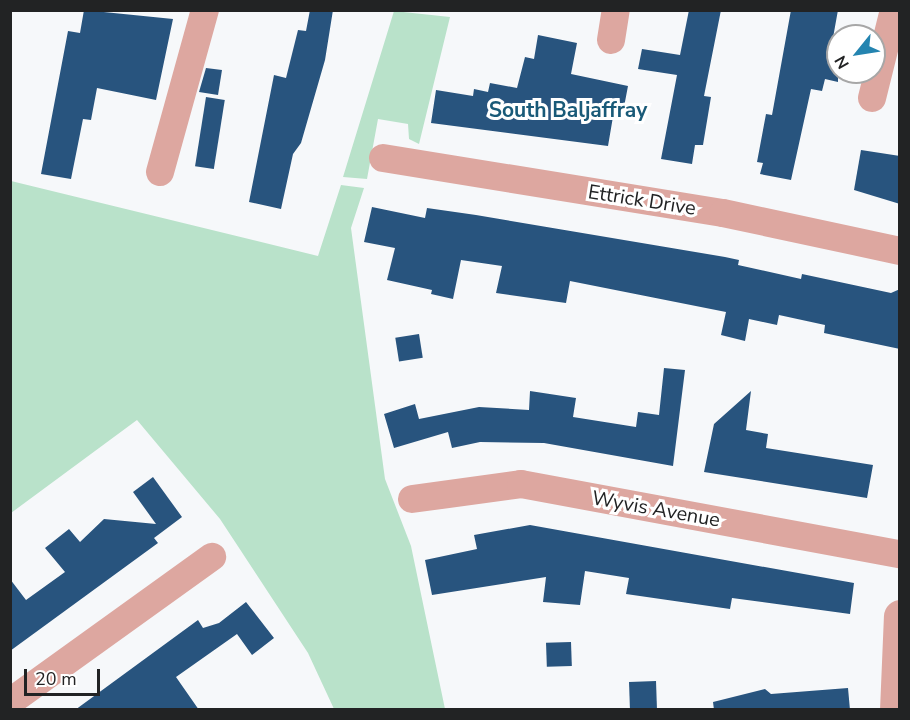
<!DOCTYPE html>
<style>
body{margin:0}
#map{position:relative;width:910px;height:720px;overflow:hidden;background:#f6f8fa;font-family:"Nunito Sans",sans-serif}
div>[style]{position:absolute}
.green>*{inset:0;background:#b9e2ca}
.building>*{inset:0;background:#28547e;transform-origin:0 0}
.minor>*{height:28px;margin:-14px;padding:0 14px;transform-origin:14px;border-radius:14px;background:#dda7a0}
.tertiary>*{height:33px;margin:-16.5px;padding:0 16.5px;transform-origin:16.5px;border-radius:16.5px;background:#dda7a0}
span{translate:-50% -50%;white-space:nowrap;text-align:center;line-height:1.15;-webkit-text-stroke:6px #fff;paint-order:stroke}
.street-label{font-size:20px;color:#222324}
.neighbourhood-label{font-size:21px;color:#195a78;font-weight:700}
.frame{position:absolute;inset:0;border:12px solid #222324;pointer-events:none}
.north{position:absolute;left:826px;top:24px;width:60px;height:60px;box-sizing:border-box;background:#fff;border:2px solid #a7a7a7;border-radius:50%;rotate:240deg;font-size:16px;font-weight:700;line-height:24px;text-align:center;color:#222324}
.north::after{content:'';display:block;margin:auto;width:21px;height:27px;background:#2484b0;clip-path:polygon(50% 0,100% 100%,50% 72%,0 100%)}
.scale{position:absolute;left:24px;top:669px;width:76px;height:27px;box-sizing:border-box;border:3px solid #222324;border-top:0;padding-left:8px;font-size:18px;line-height:21px;white-space:nowrap;color:#222324;-webkit-text-stroke:4px #fff;paint-order:stroke}
</style>
<div id="map">
<div class="green">
<div style="clip-path:polygon(394px 11px,450px 17px,419px 144px,409px 139px,408px 124px,378px 119px,367px 179px,343px 177px)"></div>
<div style="clip-path:polygon(11px 181px,318px 256px,341px 185px,364px 188px,351px 228px,385px 479px,411px 546px,445px 709px,334px 709px,308px 653px,220px 519px,137px 420px,11px 513px)"></div>
</div>
<div class="building">
<div style="clip-path:polygon(84px 10px,173px 19px,156px 100px,97px 88px,91px 120px,83px 119px,71px 179px,41px 174px,68px 31px,80px 33px)"></div>
<div style="clip-path:polygon(310px 10px,333px 10px,325px 60px,301px 143px,293px 154px,281px 209px,249px 202px,274px 75px,286px 78px,298px 30px,306px 31px)"></div>
<div style="clip-path:polygon(689px 10px,721px 10px,704px 96px,711px 97px,703px 145px,695px 145px,692px 164px,661px 159px,677px 75px,638px 69px,642px 49px,680px 55px)"></div>
<div style="clip-path:polygon(791px 10px,838px 10px,829px 60px,838px 62px,838px 82px,825px 79px,822px 91px,811px 89px,791px 180px,760px 174px,763px 163px,757px 162px,766px 114px,772px 115px)"></div>
<div style="clip-path:polygon(538px 35px,577px 43px,571px 74px,628px 86px,624px 107px,615px 105px,608px 146px,431px 123px,436px 90px,473px 96px,474px 89px,488px 92px,490px 83px,517px 88px,525px 57px,534px 59px)"></div>
<div style="clip-path:polygon(206px 68px,222px 70px,218px 95px,199px 92px)"></div>
<div style="left:206px;top:97px;width:19px;height:70px;rotate:9deg"></div>
<div style="clip-path:polygon(861px 150px,900px 156px,900px 204px,854px 190px)"></div>
<div style="clip-path:polygon(372px 207px,425px 218px,427px 208px,476px 215px,725px 257px,739px 260px,738px 265px,801px 279px,802px 274px,891px 293px,900px 289px,900px 349px,824px 333px,825px 325px,779px 315px,777px 325px,749px 319px,745px 341px,721px 335px,726px 312px,570px 281px,566px 303px,496px 293px,502px 266px,461px 260px,453px 299px,431px 294px,432px 290px,387px 280px,395px 248px,364px 242px)"></div>
<div style="left:419px;top:334px;width:24px;height:24px;rotate:81deg"></div>
<div style="clip-path:polygon(664px 368px,685px 370px,673px 466px,544px 443px,480px 442px,452px 448px,448px 432px,394px 448px,384px 414px,415px 404px,419px 419px,479px 407px,529px 410px,530px 391px,576px 398px,573px 417px,636px 427px,638px 412px,659px 415px)"></div>
<div style="clip-path:polygon(751px 391px,746px 430px,768px 434px,766px 448px,873px 465px,867px 498px,704px 472px,714px 424px)"></div>
<div style="clip-path:polygon(153px 477px,182px 517px,154px 538px,158px 543px,10px 651px,10px 579px,26px 600px,65px 572px,45px 548px,69px 529px,80px 542px,104px 519px,156px 524px,133px 492px)"></div>
<div style="clip-path:polygon(530px 525px,854px 583px,850px 614px,732px 598px,730px 609px,626px 594px,629px 578px,585px 571px,580px 605px,543px 602px,546px 577px,432px 595px,425px 560px,477px 549px,474px 535px)"></div>
<div style="clip-path:polygon(246px 602px,274px 638px,252px 655px,237px 634px,176px 677px,199px 710px,75px 710px,198px 620px,203px 628px,219px 623px)"></div>
<div style="left:571px;top:642px;width:24px;height:25px;rotate:88deg"></div>
<div style="left:656px;top:681px;width:29px;height:27px;rotate:88deg"></div>
<div style="clip-path:polygon(848px 688px,850px 710px,714px 710px,713px 702px,765px 689px,771px 694px)"></div>
</div>
<div class="minor">
<div style="left:611px;top:40px;width:30px;rotate:-81deg"></div>
<div style="left:872px;top:98px;width:91px;rotate:-76deg"></div>
<div style="left:383px;top:158px;width:344px;rotate:9.2deg"></div>
<div style="left:723px;top:213px;width:181px;rotate:12.1deg"></div>
<div style="left:160px;top:172px;width:168px;rotate:-74.5deg"></div>
<div style="left:412px;top:499px;width:110px;rotate:-7.8deg"></div>
<div style="left:521px;top:484px;width:385px;rotate:10.5deg"></div>
<div style="left:10px;top:702px;width:249px;rotate:-35.7deg"></div>
</div>
<div class="tertiary">
<div style="left:896px;top:710px;width:94px;rotate:-87.6deg"></div>
</div>
<div class="street-label">
<span style="left:642px;top:200px;rotate:9deg">Ettrick Drive</span>
<span style="left:656px;top:509px;rotate:10deg">Wyvis Avenue</span>
</div>
<div class="neighbourhood-label">
<span style="left:568px;top:110px">South Baljaffray</span>
</div>
<div class="frame"></div>
<div class="north">N</div>
<div class="scale">20 m</div>
</div>
